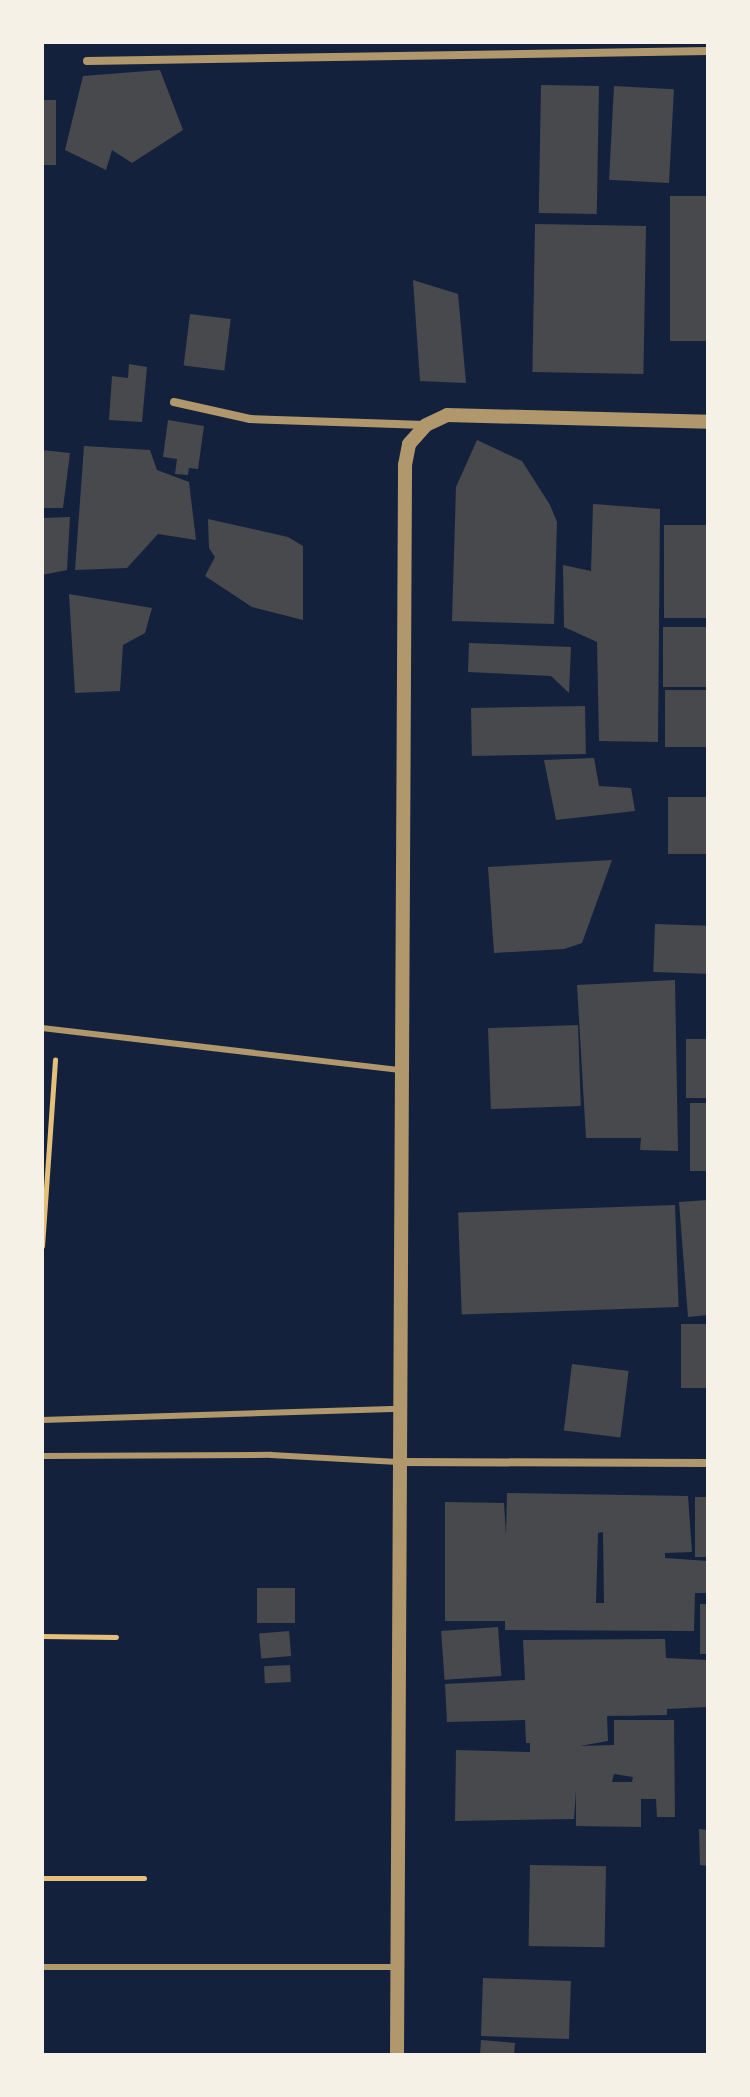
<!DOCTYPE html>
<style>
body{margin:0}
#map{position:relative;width:750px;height:2097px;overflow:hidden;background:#14213d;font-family:Quicksand,sans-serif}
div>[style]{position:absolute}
.building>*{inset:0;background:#48494c;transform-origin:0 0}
.path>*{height:5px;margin:-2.5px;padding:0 2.5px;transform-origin:2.5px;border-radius:2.5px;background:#e5c07b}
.service>*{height:6px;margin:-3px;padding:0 3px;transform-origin:3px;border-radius:3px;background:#b1986c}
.minor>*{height:8px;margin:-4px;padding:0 4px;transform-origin:4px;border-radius:4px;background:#b1986c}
.tertiary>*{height:14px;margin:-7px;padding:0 7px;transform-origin:7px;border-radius:7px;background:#b1986c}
span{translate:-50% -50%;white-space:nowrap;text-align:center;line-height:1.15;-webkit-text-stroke:7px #f6f1e7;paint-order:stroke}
.frame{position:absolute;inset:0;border:44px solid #f6f1e7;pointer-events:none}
</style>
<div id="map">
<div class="building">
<div style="clip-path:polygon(160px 70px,183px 130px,132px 163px,112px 150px,106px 170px,65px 150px,83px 76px)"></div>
<div style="left:541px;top:85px;width:58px;height:128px;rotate:1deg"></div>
<div style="left:614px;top:86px;width:60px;height:94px;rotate:3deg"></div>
<div style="left:42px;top:100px;width:14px;height:65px"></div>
<div style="left:670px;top:196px;width:38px;height:145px"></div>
<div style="left:535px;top:224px;width:111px;height:148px;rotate:1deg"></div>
<div style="clip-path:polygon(413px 280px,458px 294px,466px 383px,420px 381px)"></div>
<div style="left:190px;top:314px;width:41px;height:52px;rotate:7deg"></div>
<div style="clip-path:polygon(129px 364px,147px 367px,142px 422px,109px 420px,112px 376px,128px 378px)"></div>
<div style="clip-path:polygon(168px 420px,204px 426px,198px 469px,189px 468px,188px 475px,175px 474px,177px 459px,163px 457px)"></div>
<div style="clip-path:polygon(477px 440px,522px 461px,550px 505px,557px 522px,554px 624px,452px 621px,456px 487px)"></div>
<div style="clip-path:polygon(84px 446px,150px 450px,157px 470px,189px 482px,196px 540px,158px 534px,127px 568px,75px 570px)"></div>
<div style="clip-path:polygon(42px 450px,70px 453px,63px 508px,42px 508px)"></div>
<div style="clip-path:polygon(593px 504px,660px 509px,658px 742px,599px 741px,597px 642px,564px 627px,563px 565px,591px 571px)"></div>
<div style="clip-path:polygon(70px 517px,67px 570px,42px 575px,42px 518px)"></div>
<div style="clip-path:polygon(208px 519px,288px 537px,303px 546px,303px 620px,252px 607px,205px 576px,215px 557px,209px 548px)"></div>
<div style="left:708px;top:525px;width:93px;height:44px;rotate:90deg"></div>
<div style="clip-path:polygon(69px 594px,152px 608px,145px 633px,123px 645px,120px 691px,75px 693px)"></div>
<div style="left:663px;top:627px;width:45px;height:60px"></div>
<div style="clip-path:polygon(469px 643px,571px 647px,569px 693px,551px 676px,468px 672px)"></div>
<div style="left:708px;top:690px;width:57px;height:43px;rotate:90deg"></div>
<div style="left:585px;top:706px;width:48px;height:114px;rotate:89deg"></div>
<div style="clip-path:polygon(594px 758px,599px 786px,631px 788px,635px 811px,556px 820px,544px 760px)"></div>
<div style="left:708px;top:797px;width:57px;height:40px;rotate:90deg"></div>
<div style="clip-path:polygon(612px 860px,582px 943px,564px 949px,494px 953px,488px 867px)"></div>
<div style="left:655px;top:924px;width:53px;height:48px;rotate:2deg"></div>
<div style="clip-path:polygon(675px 980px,678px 1151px,640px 1150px,641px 1138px,586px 1138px,577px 985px)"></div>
<div style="left:578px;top:1025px;width:81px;height:90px;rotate:88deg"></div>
<div style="left:708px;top:1039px;width:59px;height:22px;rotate:90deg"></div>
<div style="left:690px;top:1103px;width:18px;height:68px"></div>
<div style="clip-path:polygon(708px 1200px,708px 1315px,688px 1317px,679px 1202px)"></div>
<div style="left:675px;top:1205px;width:102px;height:217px;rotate:88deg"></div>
<div style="left:681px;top:1324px;width:27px;height:64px"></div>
<div style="left:572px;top:1364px;width:57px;height:67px;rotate:7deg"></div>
<div style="clip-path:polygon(evenodd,507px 1493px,688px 1496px,692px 1552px,665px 1553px,665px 1558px,708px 1561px,708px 1593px,695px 1593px,694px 1631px,505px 1630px,505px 1621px,445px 1621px,445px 1502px,504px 1503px,506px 1535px,507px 1493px,603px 1532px,604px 1603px,596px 1603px,598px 1533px,603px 1532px)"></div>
<div style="left:695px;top:1497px;width:13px;height:60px"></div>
<div style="left:257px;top:1588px;width:38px;height:35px"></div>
<div style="left:700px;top:1604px;width:8px;height:50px"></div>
<div style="left:498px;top:1627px;width:49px;height:57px;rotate:86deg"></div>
<div style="left:289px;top:1631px;width:25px;height:30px;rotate:85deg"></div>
<div style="clip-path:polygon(evenodd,665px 1639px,666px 1658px,708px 1660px,708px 1707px,667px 1709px,667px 1715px,607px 1716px,608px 1741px,580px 1746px,614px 1745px,614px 1720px,674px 1720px,675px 1817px,657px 1817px,656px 1799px,641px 1799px,641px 1827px,576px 1826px,576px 1791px,574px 1819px,455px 1821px,456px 1750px,530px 1752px,530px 1743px,526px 1743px,525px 1720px,447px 1722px,445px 1684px,525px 1680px,523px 1640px,665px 1639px,614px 1774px,633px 1777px,632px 1782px,612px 1782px,614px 1774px)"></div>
<div style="left:290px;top:1665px;width:17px;height:26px;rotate:87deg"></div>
<div style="clip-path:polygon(699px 1829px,708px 1830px,708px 1866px,700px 1865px)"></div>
<div style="left:530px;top:1865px;width:76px;height:81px;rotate:1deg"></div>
<div style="left:483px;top:1978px;width:88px;height:58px;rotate:2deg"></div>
<div style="clip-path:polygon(481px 2040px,515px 2043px,514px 2055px,480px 2055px)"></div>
</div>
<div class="path">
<div style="left:42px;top:1246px;width:187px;rotate:-86deg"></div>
<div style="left:42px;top:1636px;width:74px;rotate:0.8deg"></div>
<div style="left:42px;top:1878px;width:102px"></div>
</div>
<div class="service">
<div style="left:42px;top:1028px;width:361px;rotate:6.7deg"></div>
<div style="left:42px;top:1420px;width:358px;rotate:-1.8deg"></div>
<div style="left:42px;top:1456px;width:229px;rotate:-0.3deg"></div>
<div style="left:271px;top:1455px;width:127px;rotate:3.2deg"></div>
<div style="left:42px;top:1967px;width:356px"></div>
</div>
<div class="minor">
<div style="left:87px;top:61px;width:621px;rotate:-0.92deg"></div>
<div style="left:174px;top:402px;width:78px;rotate:12.6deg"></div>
<div style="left:250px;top:419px;width:175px;rotate:2deg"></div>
<div style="left:401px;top:1462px;width:307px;rotate:0.2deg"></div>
</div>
<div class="tertiary">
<div style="left:397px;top:2055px;width:1590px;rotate:-89.71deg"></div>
<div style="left:405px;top:465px;width:21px;rotate:-79deg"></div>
<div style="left:409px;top:444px;width:25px;rotate:-48deg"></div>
<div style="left:426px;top:425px;width:23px;rotate:-25deg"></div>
<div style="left:447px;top:415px;width:261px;rotate:1.5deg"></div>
</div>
<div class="frame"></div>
</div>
